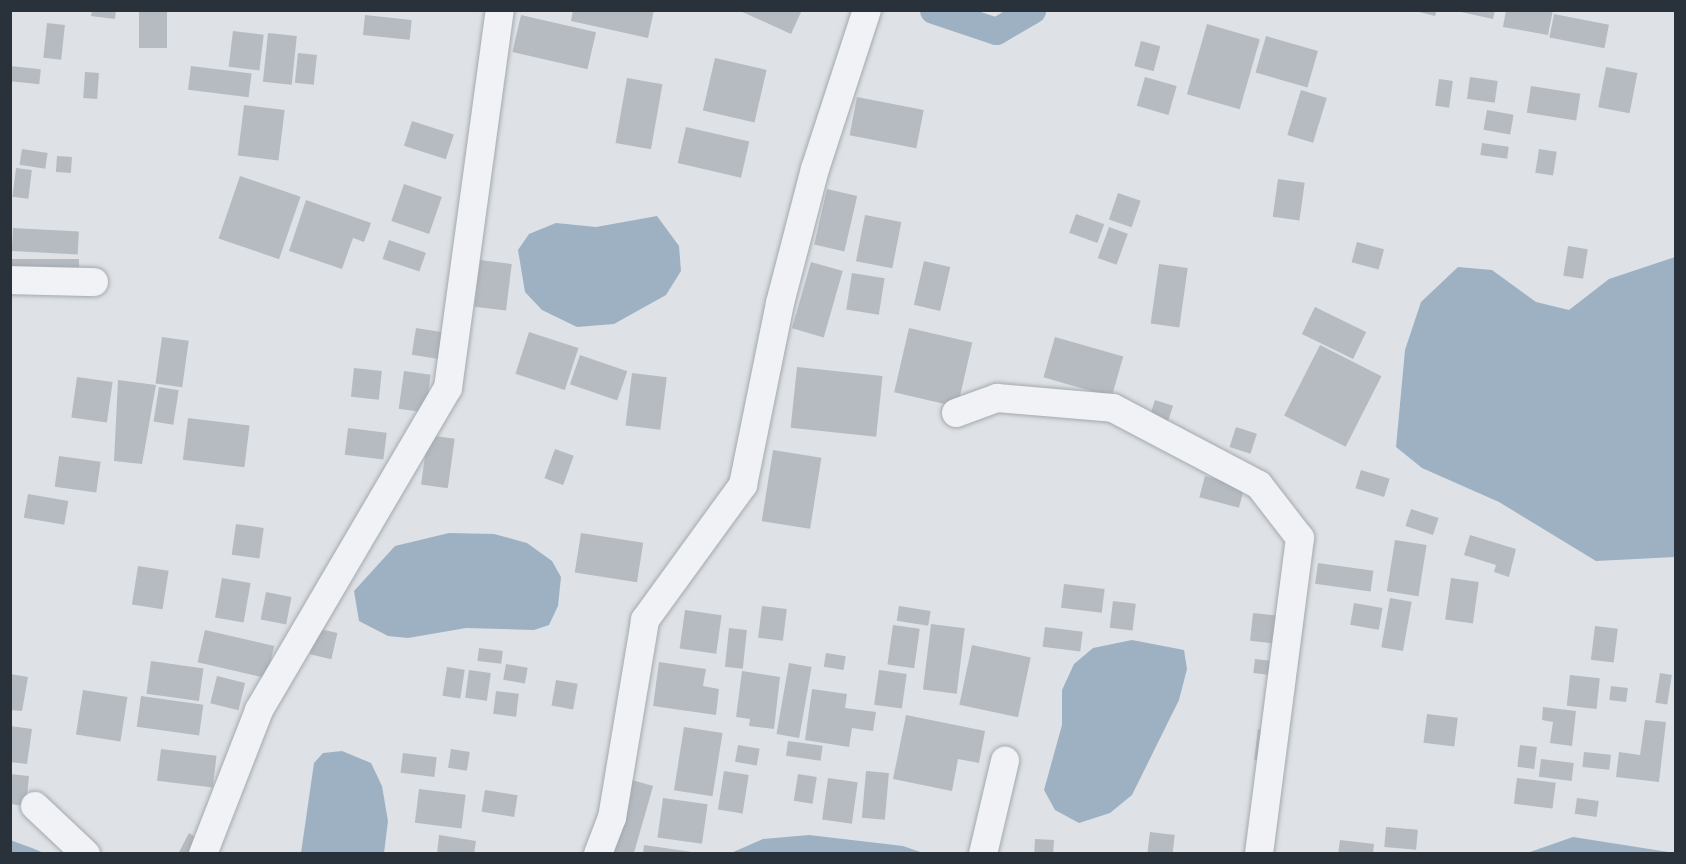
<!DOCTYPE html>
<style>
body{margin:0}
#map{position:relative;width:1686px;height:864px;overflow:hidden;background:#dee2e6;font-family:Montserrat,sans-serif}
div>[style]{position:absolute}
.water>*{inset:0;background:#9db1c3}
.canal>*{height:27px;margin:-13.5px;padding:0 13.5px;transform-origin:13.5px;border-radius:13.5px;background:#9db1c3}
.building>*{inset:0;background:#b6bbc2;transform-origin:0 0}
.roads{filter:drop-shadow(0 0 2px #a4a9af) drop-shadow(0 0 2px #a4a9af)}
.street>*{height:28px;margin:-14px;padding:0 14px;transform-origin:14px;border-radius:14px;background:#f1f2f5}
span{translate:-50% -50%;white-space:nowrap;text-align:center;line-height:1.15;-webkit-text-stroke:5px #edf1f4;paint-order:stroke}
.frame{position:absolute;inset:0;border:12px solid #29313b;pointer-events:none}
</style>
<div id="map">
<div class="water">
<div style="clip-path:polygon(657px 216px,679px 246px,681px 271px,666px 295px,614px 324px,577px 327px,542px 310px,525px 292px,518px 250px,529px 234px,556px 223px,596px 227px)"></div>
<div style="clip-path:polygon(1675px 257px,1675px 557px,1596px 561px,1499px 502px,1422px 468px,1396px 447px,1405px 350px,1421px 302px,1458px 267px,1492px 270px,1536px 302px,1569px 310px,1609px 279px)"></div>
<div style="clip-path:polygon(449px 533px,494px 534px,527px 543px,552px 561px,561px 577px,558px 606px,549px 625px,534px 630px,466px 628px,408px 638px,388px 636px,359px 621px,354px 591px,395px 546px)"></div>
<div style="clip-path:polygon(1132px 640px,1184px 650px,1187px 669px,1179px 700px,1132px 795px,1110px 813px,1079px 823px,1055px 810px,1044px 790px,1062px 725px,1062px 690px,1074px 664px,1093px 648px)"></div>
<div style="clip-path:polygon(342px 751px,371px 763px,382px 786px,388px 821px,384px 853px,301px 853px,314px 763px,323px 753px)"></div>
<div style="clip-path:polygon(809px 835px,903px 846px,923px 853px,731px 853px,763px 839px)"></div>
<div style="clip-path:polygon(1573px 837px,1675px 853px,1527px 853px)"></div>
<div style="clip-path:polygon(10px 840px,32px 848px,44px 853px,11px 853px)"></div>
</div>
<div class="canal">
<div style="left:933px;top:10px;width:66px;rotate:18.4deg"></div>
<div style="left:996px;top:31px;width:42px;rotate:-30.3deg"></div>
</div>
<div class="building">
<div style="clip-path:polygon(92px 10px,116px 10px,115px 19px,91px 16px)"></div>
<div style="left:139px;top:10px;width:28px;height:38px"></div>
<div style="clip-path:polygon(573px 10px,654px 10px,648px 38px,571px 21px)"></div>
<div style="clip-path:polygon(738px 10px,802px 10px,791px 34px)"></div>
<div style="clip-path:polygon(1411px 10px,1437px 10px,1435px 16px)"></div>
<div style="clip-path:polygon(1452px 10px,1495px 10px,1493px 19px)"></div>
<div style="clip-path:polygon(1506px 10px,1553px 10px,1548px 35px,1503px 27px)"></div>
<div style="left:1554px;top:14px;width:56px;height:24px;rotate:11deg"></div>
<div style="left:365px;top:15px;width:47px;height:20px;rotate:6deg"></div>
<div style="left:521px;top:15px;width:77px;height:38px;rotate:13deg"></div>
<div style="left:47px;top:23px;width:18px;height:35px;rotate:6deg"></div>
<div style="left:1207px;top:24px;width:55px;height:73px;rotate:16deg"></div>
<div style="left:233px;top:31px;width:31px;height:36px;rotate:7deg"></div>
<div style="left:268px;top:33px;width:29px;height:49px;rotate:6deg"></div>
<div style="left:1266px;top:36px;width:54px;height:38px;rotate:16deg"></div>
<div style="left:1141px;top:41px;width:20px;height:26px;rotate:15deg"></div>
<div style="left:298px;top:53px;width:19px;height:30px;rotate:6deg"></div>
<div style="left:715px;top:58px;width:53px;height:54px;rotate:13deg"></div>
<div style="left:10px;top:66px;width:31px;height:15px;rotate:6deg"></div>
<div style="left:191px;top:66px;width:61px;height:24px;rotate:7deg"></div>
<div style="left:1606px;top:67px;width:32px;height:41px;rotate:11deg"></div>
<div style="left:85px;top:72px;width:14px;height:26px;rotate:4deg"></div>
<div style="left:1145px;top:77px;width:33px;height:30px;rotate:16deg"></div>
<div style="left:1470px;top:77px;width:28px;height:22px;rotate:8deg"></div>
<div style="left:627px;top:78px;width:36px;height:66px;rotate:10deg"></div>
<div style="left:1439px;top:79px;width:14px;height:27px;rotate:8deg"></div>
<div style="left:1531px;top:86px;width:50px;height:27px;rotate:9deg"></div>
<div style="left:1301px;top:90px;width:27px;height:47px;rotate:17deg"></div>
<div style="left:857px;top:97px;width:68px;height:39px;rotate:11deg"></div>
<div style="left:244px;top:105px;width:41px;height:51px;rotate:7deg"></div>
<div style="left:1487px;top:110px;width:27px;height:20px;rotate:10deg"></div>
<div style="left:412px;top:121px;width:44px;height:26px;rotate:18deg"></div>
<div style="left:686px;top:127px;width:65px;height:37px;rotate:13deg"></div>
<div style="left:1482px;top:143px;width:27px;height:12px;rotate:8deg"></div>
<div style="left:22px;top:149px;width:26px;height:16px;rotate:9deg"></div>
<div style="left:1539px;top:149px;width:18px;height:24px;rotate:9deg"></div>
<div style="left:57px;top:156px;width:15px;height:16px;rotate:4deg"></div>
<div style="left:16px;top:168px;width:16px;height:29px;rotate:7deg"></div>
<div style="left:240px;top:176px;width:64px;height:66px;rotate:19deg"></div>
<div style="left:1278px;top:179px;width:27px;height:38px;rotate:8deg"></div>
<div style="left:404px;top:184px;width:40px;height:39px;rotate:19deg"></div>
<div style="left:827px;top:189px;width:31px;height:57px;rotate:13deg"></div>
<div style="left:1118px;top:193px;width:24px;height:28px;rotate:19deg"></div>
<div style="clip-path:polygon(306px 200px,371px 223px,364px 242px,353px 238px,342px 269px,289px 251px)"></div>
<div style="left:1076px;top:214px;width:30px;height:20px;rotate:20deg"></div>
<div style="left:865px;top:215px;width:37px;height:47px;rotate:11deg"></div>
<div style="left:1109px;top:227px;width:20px;height:33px;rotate:20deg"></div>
<div style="left:13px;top:228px;width:66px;height:23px;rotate:3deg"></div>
<div style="left:389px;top:240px;width:39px;height:20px;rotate:19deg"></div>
<div style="left:1357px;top:242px;width:28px;height:21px;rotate:15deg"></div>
<div style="left:1568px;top:246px;width:20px;height:30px;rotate:9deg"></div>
<div style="left:79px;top:259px;width:15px;height:68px;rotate:90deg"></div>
<div style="left:480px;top:260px;width:32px;height:47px;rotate:7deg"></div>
<div style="left:924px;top:261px;width:27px;height:45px;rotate:13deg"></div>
<div style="left:811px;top:262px;width:33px;height:69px;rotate:16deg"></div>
<div style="left:1159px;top:264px;width:29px;height:60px;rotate:8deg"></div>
<div style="left:852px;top:273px;width:33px;height:37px;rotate:9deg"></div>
<div style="left:1315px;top:307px;width:57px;height:30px;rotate:26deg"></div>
<div style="left:416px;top:328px;width:32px;height:27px;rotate:9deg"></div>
<div style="left:909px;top:328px;width:65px;height:66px;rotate:13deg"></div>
<div style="left:529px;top:332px;width:52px;height:44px;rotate:18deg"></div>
<div style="left:162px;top:337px;width:27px;height:47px;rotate:8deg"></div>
<div style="left:1055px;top:337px;width:71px;height:42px;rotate:16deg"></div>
<div style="left:1320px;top:345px;width:69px;height:79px;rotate:27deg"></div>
<div style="left:580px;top:355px;width:50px;height:31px;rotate:19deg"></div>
<div style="left:797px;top:367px;width:86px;height:61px;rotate:6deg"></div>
<div style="left:354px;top:368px;width:28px;height:29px;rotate:6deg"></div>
<div style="left:404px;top:371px;width:27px;height:38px;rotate:8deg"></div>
<div style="left:632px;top:373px;width:35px;height:53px;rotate:7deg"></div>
<div style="left:77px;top:377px;width:36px;height:41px;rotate:8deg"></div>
<div style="clip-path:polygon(118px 380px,156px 385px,142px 464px,114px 461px)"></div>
<div style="left:159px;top:387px;width:20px;height:35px;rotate:9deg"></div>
<div style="left:1155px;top:400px;width:19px;height:26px;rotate:18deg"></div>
<div style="left:188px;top:418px;width:62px;height:42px;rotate:7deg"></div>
<div style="left:1236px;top:427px;width:22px;height:21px;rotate:18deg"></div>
<div style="left:348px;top:428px;width:39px;height:27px;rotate:7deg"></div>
<div style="left:428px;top:435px;width:27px;height:50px;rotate:8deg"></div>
<div style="left:555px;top:449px;width:20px;height:31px;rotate:20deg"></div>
<div style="left:773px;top:450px;width:49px;height:72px;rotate:9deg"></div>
<div style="left:59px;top:456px;width:42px;height:31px;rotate:8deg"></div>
<div style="left:1361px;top:470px;width:30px;height:19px;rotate:17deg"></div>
<div style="left:1205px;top:476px;width:41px;height:22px;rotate:15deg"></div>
<div style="left:28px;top:494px;width:41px;height:24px;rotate:10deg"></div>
<div style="left:1411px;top:509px;width:29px;height:18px;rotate:18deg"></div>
<div style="left:236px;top:524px;width:28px;height:31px;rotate:8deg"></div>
<div style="left:581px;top:533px;width:63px;height:40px;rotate:9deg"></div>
<div style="clip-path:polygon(1470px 535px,1516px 549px,1509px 577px,1494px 572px,1496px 565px,1464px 555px)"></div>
<div style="left:1395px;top:540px;width:32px;height:52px;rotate:9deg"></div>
<div style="left:1318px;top:563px;width:56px;height:21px;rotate:8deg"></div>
<div style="left:138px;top:566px;width:31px;height:39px;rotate:9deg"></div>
<div style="left:222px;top:578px;width:29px;height:40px;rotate:10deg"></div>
<div style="left:1451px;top:578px;width:28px;height:42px;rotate:8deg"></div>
<div style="left:1064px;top:584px;width:41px;height:24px;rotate:7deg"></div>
<div style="left:266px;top:592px;width:26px;height:28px;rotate:11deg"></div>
<div style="left:1390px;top:598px;width:22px;height:50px;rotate:10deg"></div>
<div style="left:1113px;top:601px;width:23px;height:27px;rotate:7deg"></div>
<div style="left:1354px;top:603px;width:29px;height:22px;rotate:10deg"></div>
<div style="left:762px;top:606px;width:25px;height:32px;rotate:7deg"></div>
<div style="left:899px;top:606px;width:32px;height:15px;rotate:9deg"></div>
<div style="left:685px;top:610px;width:37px;height:39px;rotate:8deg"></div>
<div style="left:1253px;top:613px;width:29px;height:28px;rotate:6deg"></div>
<div style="left:931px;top:624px;width:34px;height:66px;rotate:7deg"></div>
<div style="left:893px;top:625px;width:27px;height:40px;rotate:8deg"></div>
<div style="left:1595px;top:626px;width:23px;height:34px;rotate:7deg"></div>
<div style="left:1045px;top:627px;width:38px;height:20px;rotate:7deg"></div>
<div style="left:316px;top:628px;width:22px;height:27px;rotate:13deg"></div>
<div style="left:729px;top:628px;width:18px;height:39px;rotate:6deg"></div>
<div style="left:205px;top:630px;width:71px;height:33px;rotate:13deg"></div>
<div style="left:972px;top:645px;width:60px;height:61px;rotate:12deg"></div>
<div style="left:479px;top:648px;width:24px;height:13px;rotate:7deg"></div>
<div style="left:826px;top:653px;width:20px;height:14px;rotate:9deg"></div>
<div style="left:1255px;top:659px;width:34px;height:14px;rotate:7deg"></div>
<div style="left:151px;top:661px;width:53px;height:33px;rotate:8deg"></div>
<div style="clip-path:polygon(659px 662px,706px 669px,703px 686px,719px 689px,716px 715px,653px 706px)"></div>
<div style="left:789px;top:663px;width:23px;height:72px;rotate:10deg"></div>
<div style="left:506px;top:664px;width:22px;height:16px;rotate:10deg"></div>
<div style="left:447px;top:667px;width:18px;height:29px;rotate:9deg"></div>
<div style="left:469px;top:670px;width:22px;height:28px;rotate:8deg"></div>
<div style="left:879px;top:670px;width:28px;height:35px;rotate:8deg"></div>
<div style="clip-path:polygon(742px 671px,780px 677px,774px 729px,749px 726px,750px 719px,736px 717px)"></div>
<div style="left:1660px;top:673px;width:12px;height:30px;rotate:9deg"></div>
<div style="clip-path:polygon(10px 674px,28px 677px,22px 711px,10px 710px)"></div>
<div style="left:1570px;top:675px;width:30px;height:31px;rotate:6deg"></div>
<div style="left:217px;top:676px;width:29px;height:28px;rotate:14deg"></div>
<div style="left:556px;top:680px;width:22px;height:26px;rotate:10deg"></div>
<div style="left:1611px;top:686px;width:17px;height:14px;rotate:7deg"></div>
<div style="clip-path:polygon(812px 689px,847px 694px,845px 708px,876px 712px,873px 731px,852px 728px,849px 747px,805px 740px)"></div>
<div style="left:83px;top:690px;width:45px;height:45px;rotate:9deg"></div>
<div style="left:496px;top:691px;width:23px;height:23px;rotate:7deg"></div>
<div style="left:141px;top:696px;width:63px;height:31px;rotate:8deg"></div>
<div style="clip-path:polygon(1543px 707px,1576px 711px,1572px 746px,1550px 743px,1553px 722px,1542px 720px)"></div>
<div style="left:1427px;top:714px;width:31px;height:29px;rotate:7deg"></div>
<div style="clip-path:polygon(906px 715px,985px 731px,979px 763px,958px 759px,952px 791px,893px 779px)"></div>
<div style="clip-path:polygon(1645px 720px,1666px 722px,1659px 782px,1616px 777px,1619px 752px,1640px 755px)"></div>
<div style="clip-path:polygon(10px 726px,32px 729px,27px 764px,10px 762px)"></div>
<div style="left:684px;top:727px;width:39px;height:64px;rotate:9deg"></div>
<div style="left:1258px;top:729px;width:17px;height:31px;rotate:7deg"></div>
<div style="left:788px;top:741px;width:35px;height:15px;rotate:8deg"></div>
<div style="left:738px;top:745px;width:22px;height:17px;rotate:10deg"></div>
<div style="left:1520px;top:745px;width:17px;height:22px;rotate:7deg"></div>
<div style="left:161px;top:749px;width:56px;height:32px;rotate:7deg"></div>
<div style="left:451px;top:749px;width:19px;height:19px;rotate:9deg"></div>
<div style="left:1584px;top:752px;width:27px;height:15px;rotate:6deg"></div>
<div style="left:403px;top:753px;width:34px;height:20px;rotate:7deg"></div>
<div style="left:1541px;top:759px;width:33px;height:18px;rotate:7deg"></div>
<div style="left:724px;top:771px;width:25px;height:39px;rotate:9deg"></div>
<div style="left:866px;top:771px;width:23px;height:47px;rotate:5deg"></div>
<div style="clip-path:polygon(10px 774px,29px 776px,26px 806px,10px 804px)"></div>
<div style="left:798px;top:774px;width:19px;height:27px;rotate:9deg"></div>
<div style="left:828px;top:778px;width:30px;height:42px;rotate:8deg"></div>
<div style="left:1517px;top:778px;width:39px;height:26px;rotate:7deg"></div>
<div style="left:632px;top:780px;width:22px;height:77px;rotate:16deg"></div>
<div style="left:419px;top:789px;width:47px;height:34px;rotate:7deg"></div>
<div style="left:485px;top:790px;width:33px;height:22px;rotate:9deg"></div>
<div style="left:663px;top:798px;width:45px;height:40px;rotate:8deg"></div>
<div style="left:1577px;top:798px;width:22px;height:16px;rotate:8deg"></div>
<div style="left:1386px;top:827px;width:32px;height:20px;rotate:5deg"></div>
<div style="left:1150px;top:832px;width:25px;height:21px;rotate:7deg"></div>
<div style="clip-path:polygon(189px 833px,203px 842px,197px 854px,178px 854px)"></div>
<div style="clip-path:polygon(439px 835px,476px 841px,474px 854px,437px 854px)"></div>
<div style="left:1035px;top:839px;width:19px;height:13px;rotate:3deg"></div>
<div style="clip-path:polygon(1340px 840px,1374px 844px,1373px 854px,1338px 854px)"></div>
<div style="clip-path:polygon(644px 845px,692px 852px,692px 854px,643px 854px)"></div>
</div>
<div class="roads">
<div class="street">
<div style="left:10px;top:280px;width:84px;rotate:1.4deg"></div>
<div style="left:956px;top:413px;width:44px;rotate:-20.1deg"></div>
<div style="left:997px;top:398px;width:116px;rotate:4.9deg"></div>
<div style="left:1113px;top:408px;width:165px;rotate:27.8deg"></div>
<div style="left:1259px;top:485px;width:67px;rotate:52.3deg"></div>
<div style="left:1300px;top:538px;width:319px;rotate:97.4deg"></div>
<div style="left:35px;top:806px;width:70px;rotate:43.3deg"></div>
<div style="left:203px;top:854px;width:155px;rotate:-68.7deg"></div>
<div style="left:259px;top:710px;width:373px;rotate:-59.6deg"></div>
<div style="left:448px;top:388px;width:382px;rotate:-82.2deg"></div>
<div style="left:598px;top:854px;width:39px;rotate:-69deg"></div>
<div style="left:612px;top:818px;width:201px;rotate:-80.5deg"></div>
<div style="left:645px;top:620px;width:167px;rotate:-54deg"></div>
<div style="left:743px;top:485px;width:186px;rotate:-78.5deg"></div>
<div style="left:780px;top:303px;width:138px;rotate:-75.4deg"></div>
<div style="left:815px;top:169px;width:167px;rotate:-71.9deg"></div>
<div style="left:983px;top:854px;width:96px;rotate:-76.7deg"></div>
</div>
</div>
<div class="frame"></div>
</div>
